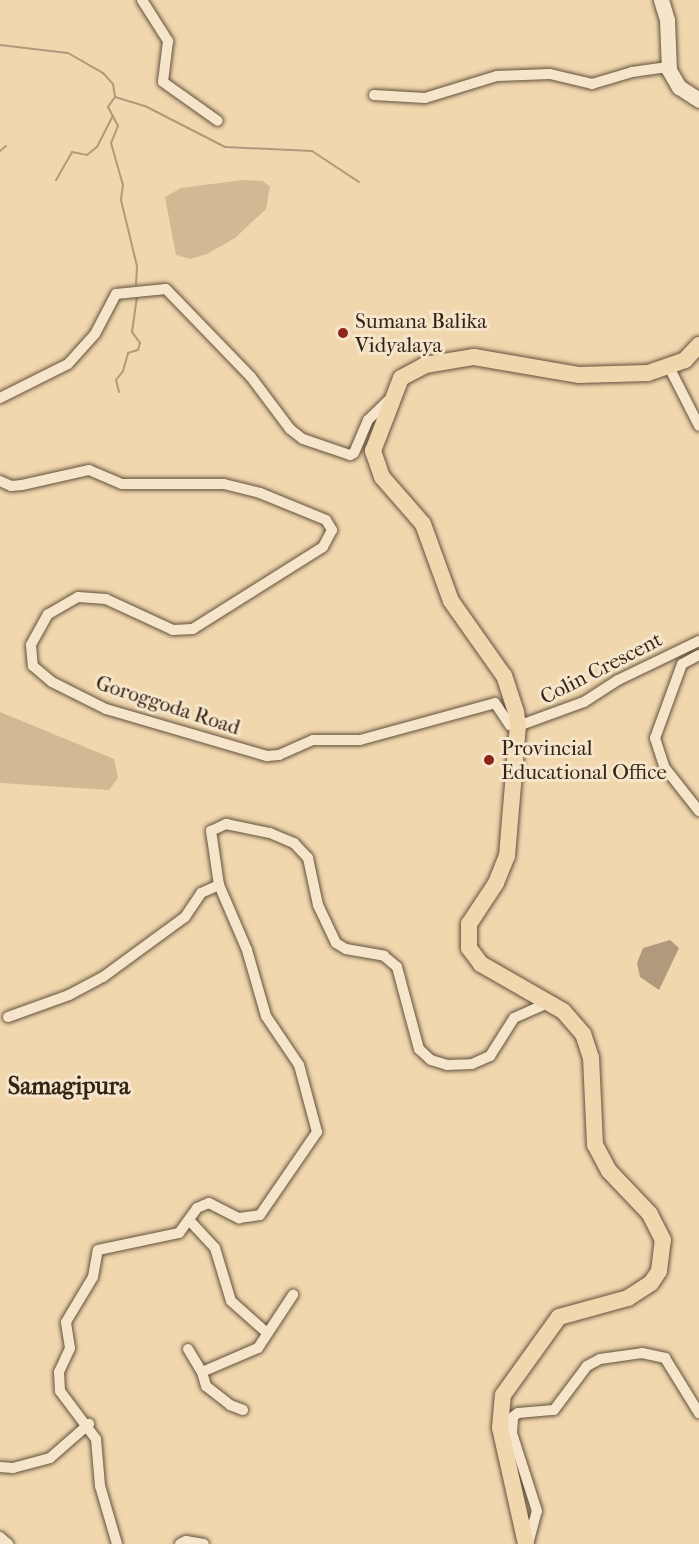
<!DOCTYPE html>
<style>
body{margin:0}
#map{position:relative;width:699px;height:1544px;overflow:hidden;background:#f1d7ae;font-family:"IM FELL French Canon",serif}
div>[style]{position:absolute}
.green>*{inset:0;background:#d1b994}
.water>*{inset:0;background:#b09a7b}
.stream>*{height:2px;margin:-1px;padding:0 1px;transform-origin:1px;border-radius:1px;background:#b09a7b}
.roads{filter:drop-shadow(0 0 2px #62513d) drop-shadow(0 0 2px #62513d)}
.street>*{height:10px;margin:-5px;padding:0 5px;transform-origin:5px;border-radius:5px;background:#f6e5ca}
.secondary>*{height:15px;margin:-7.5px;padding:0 7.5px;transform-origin:7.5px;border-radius:7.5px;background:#f6e5ca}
.primary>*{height:16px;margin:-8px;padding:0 8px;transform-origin:8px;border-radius:8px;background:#f1d7ae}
.dots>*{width:16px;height:16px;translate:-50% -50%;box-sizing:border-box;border:3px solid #f6e5ca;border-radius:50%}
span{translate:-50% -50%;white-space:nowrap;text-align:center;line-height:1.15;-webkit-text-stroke:6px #f6e5ca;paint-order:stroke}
.poi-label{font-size:21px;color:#322417}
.left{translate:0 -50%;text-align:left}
.street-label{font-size:21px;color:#322417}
.quarter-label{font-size:24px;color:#322417;font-weight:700}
</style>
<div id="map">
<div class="green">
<div style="clip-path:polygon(243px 180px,263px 181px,270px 187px,266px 209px,235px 238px,207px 254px,190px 259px,176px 255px,165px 197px,181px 188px)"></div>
<div style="clip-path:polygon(0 712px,114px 759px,118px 778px,109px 790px,0 783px)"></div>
</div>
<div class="water">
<div style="clip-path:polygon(670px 940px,679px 948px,659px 990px,640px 977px,637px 963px,643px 948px)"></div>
</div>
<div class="stream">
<div style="left:0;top:45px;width:68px;rotate:6.7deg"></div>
<div style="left:68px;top:53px;width:40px;rotate:29.7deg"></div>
<div style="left:103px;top:73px;width:15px;rotate:48deg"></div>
<div style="left:113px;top:84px;width:13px;rotate:81deg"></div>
<div style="left:115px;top:97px;width:12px;rotate:125deg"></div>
<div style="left:108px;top:107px;width:21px;rotate:62deg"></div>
<div style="left:118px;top:126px;width:18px;rotate:112deg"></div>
<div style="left:111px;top:143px;width:44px;rotate:74.1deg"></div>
<div style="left:123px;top:185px;width:15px;rotate:98deg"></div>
<div style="left:121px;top:200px;width:68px;rotate:76.4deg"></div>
<div style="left:137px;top:266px;width:18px;rotate:93deg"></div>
<div style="left:115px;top:97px;width:31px;rotate:17deg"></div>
<div style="left:145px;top:106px;width:90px;rotate:27.1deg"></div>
<div style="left:225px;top:147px;width:87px;rotate:2.6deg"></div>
<div style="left:312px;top:151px;width:56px;rotate:33.4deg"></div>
<div style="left:0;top:151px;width:8px;rotate:-40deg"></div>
<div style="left:56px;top:180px;width:32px;rotate:-60deg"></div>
<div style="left:72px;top:152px;width:15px;rotate:11deg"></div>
<div style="left:87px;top:155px;width:13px;rotate:-39deg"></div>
<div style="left:97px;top:147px;width:35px;rotate:-63deg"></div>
<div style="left:119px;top:392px;width:12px;rotate:-104deg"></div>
<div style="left:116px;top:380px;width:11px;rotate:-52deg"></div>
<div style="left:123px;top:371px;width:19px;rotate:-74deg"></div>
<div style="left:128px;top:353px;width:10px;rotate:-17deg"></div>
<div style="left:138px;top:350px;width:7px;rotate:-74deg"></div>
<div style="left:140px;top:343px;width:14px;rotate:-126deg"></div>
<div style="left:132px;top:332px;width:35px;rotate:-82deg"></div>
</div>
<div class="roads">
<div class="street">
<div style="left:142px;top:0;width:49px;rotate:57.6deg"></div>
<div style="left:168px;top:41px;width:41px;rotate:97deg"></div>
<div style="left:163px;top:82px;width:67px;rotate:35.3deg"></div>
<div style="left:374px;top:95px;width:51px;rotate:3.4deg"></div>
<div style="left:425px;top:98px;width:75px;rotate:-17deg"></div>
<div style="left:497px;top:76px;width:53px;rotate:-2.2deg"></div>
<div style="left:550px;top:74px;width:43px;rotate:13.4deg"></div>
<div style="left:592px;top:84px;width:42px;rotate:-16.7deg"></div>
<div style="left:632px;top:72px;width:36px;rotate:-8deg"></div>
<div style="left:669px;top:367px;width:66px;rotate:63deg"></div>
<div style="left:0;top:398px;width:76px;rotate:-26.6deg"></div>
<div style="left:68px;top:364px;width:40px;rotate:-48deg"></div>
<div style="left:95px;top:334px;width:45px;rotate:-62.3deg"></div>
<div style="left:116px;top:294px;width:50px;rotate:-5.7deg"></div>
<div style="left:166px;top:289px;width:122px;rotate:46deg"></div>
<div style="left:251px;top:377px;width:65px;rotate:53.1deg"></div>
<div style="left:290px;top:429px;width:16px;rotate:38deg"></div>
<div style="left:303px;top:439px;width:50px;rotate:18.8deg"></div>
<div style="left:350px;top:455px;width:4px;rotate:-27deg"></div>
<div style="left:354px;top:453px;width:36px;rotate:-67deg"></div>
<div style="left:368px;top:420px;width:32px;rotate:-44deg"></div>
<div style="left:0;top:481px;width:12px;rotate:24deg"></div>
<div style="left:11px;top:486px;width:11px;rotate:-5deg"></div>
<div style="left:22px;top:485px;width:69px;rotate:-12.6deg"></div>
<div style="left:89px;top:470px;width:36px;rotate:23deg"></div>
<div style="left:122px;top:484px;width:102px"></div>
<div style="left:224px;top:484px;width:37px;rotate:14deg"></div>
<div style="left:260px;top:493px;width:71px;rotate:22.2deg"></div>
<div style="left:326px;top:520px;width:12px;rotate:59deg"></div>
<div style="left:332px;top:530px;width:19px;rotate:118deg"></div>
<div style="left:323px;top:547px;width:154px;rotate:147.8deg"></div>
<div style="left:193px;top:629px;width:20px;rotate:177deg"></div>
<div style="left:173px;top:630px;width:74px;rotate:-155.2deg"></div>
<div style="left:106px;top:599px;width:28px;rotate:-176deg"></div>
<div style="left:78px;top:597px;width:34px;rotate:150deg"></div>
<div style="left:48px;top:614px;width:35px;rotate:119deg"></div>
<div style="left:31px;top:645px;width:21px;rotate:85deg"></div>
<div style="left:33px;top:666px;width:25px;rotate:40deg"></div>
<div style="left:52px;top:682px;width:60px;rotate:26.6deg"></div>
<div style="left:106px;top:709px;width:168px;rotate:16.3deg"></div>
<div style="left:267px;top:756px;width:12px;rotate:-5deg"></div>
<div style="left:279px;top:755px;width:37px;rotate:-24deg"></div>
<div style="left:313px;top:740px;width:47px"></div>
<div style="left:360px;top:740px;width:140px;rotate:-15.3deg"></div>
<div style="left:495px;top:703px;width:27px;rotate:56deg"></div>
<div style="left:510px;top:725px;width:8px;rotate:-14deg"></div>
<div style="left:699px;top:655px;width:19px;rotate:152deg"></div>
<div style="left:682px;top:664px;width:79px;rotate:110deg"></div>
<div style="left:655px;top:738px;width:32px;rotate:72deg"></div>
<div style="left:665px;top:768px;width:55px;rotate:51.7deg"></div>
<div style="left:518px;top:726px;width:70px;rotate:-20deg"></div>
<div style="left:584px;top:702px;width:40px;rotate:-32.9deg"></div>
<div style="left:618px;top:680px;width:90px;rotate:-25.7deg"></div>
<div style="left:8px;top:1017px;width:65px;rotate:-19.8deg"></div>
<div style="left:69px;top:995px;width:38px;rotate:-28deg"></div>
<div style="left:103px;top:977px;width:102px;rotate:-36.2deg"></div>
<div style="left:185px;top:917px;width:29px;rotate:-56deg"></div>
<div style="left:201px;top:893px;width:20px;rotate:-24deg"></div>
<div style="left:189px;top:1220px;width:38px;rotate:47deg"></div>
<div style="left:215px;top:1248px;width:55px;rotate:73.2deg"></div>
<div style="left:231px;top:1301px;width:48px;rotate:41.6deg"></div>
<div style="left:188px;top:1349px;width:27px;rotate:59deg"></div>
<div style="left:202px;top:1372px;width:15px;rotate:74deg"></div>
<div style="left:206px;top:1386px;width:31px;rotate:38deg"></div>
<div style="left:230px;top:1405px;width:14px;rotate:21deg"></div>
<div style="left:202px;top:1372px;width:61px;rotate:-23.2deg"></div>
<div style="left:258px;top:1348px;width:64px;rotate:-56.6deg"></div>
<div style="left:0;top:1467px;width:13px;rotate:4deg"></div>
<div style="left:13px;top:1468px;width:38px;rotate:-15deg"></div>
<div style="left:50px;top:1458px;width:52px;rotate:-41.1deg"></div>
<div style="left:0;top:1537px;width:11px;rotate:41deg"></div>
<div style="left:117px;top:1544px;width:60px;rotate:-106.3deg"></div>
<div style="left:100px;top:1486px;width:47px;rotate:-94.9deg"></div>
<div style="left:96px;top:1439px;width:60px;rotate:-126.9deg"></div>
<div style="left:60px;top:1391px;width:19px;rotate:-93deg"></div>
<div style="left:59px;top:1372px;width:26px;rotate:-65deg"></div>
<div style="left:70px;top:1348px;width:26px;rotate:-99deg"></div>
<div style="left:66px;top:1322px;width:52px;rotate:-59deg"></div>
<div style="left:93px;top:1277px;width:27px;rotate:-80deg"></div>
<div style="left:98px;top:1250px;width:83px;rotate:-11.9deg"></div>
<div style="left:179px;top:1233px;width:31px;rotate:-54deg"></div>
<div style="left:197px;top:1208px;width:13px;rotate:-23deg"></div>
<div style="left:209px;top:1203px;width:34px;rotate:27deg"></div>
<div style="left:239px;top:1218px;width:21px;rotate:-8deg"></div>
<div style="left:260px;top:1215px;width:101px;rotate:-55.5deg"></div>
<div style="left:317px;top:1132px;width:69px;rotate:-105deg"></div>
<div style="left:299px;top:1065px;width:59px;rotate:-124deg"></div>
<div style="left:266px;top:1016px;width:69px;rotate:-106.1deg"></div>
<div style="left:247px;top:950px;width:71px;rotate:-113.3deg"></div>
<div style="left:219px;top:885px;width:55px;rotate:-98.4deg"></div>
<div style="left:211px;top:831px;width:17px;rotate:-25deg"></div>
<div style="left:226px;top:824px;width:45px;rotate:11.6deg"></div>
<div style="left:270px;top:833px;width:26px;rotate:23deg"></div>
<div style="left:294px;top:843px;width:21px;rotate:47deg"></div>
<div style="left:308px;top:858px;width:48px;rotate:78deg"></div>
<div style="left:318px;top:905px;width:42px;rotate:64.7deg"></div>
<div style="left:336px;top:943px;width:12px;rotate:31deg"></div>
<div style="left:346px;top:949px;width:39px;rotate:10deg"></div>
<div style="left:384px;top:956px;width:17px;rotate:40deg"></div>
<div style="left:397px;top:967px;width:85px;rotate:75deg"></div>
<div style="left:419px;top:1049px;width:16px;rotate:43deg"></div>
<div style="left:431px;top:1060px;width:17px;rotate:17deg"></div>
<div style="left:447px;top:1065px;width:25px;rotate:-2deg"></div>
<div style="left:472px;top:1064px;width:20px;rotate:-24deg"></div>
<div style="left:490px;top:1056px;width:45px;rotate:-57.7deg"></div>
<div style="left:514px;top:1018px;width:36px;rotate:-24deg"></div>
<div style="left:180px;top:1544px;width:7px;rotate:-27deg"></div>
<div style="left:186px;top:1541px;width:18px;rotate:9deg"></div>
<div style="left:528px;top:1544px;width:34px;rotate:-75deg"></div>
<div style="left:537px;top:1511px;width:82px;rotate:-107.8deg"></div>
<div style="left:512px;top:1433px;width:16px;rotate:-86deg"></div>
<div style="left:513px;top:1417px;width:6px;rotate:-39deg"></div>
<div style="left:518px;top:1413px;width:36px;rotate:-5deg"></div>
<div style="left:554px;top:1410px;width:55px;rotate:-53.1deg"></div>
<div style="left:587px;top:1366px;width:15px;rotate:-28deg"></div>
<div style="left:600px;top:1359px;width:42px;rotate:-8.1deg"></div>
<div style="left:642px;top:1353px;width:24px;rotate:12deg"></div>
<div style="left:665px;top:1358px;width:65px;rotate:58.3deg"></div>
</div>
<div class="secondary">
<div style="left:661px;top:0;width:21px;rotate:73deg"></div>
<div style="left:667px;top:20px;width:50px;rotate:87.7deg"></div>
<div style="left:669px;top:70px;width:20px;rotate:60deg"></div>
<div style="left:679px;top:87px;width:24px;rotate:33deg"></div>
</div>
<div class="primary">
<div style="left:526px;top:1544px;width:119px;rotate:-102.6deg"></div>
<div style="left:500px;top:1428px;width:33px;rotate:-85deg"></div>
<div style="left:503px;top:1395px;width:96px;rotate:-54.3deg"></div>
<div style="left:559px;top:1317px;width:72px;rotate:-15.4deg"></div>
<div style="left:628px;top:1298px;width:27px;rotate:-33deg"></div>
<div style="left:651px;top:1283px;width:14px;rotate:-56deg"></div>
<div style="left:659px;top:1271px;width:31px;rotate:-83deg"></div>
<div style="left:663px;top:1240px;width:29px;rotate:-117deg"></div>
<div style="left:650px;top:1214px;width:59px;rotate:-133.6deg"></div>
<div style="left:609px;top:1171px;width:30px;rotate:-118deg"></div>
<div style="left:595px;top:1145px;width:87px;rotate:-92.6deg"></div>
<div style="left:591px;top:1058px;width:25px;rotate:-108deg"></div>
<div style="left:583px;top:1034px;width:30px;rotate:-131deg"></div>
<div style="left:563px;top:1011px;width:95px;rotate:-150.2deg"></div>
<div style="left:481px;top:964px;width:20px;rotate:-127deg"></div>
<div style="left:469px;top:948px;width:24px;rotate:-90deg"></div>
<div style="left:469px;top:924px;width:49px;rotate:-56.6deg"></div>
<div style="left:496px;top:883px;width:29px;rotate:-68deg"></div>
<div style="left:507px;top:856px;width:130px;rotate:-85.2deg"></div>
<div style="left:518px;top:726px;width:14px;rotate:-98deg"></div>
<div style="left:516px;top:712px;width:38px;rotate:-108deg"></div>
<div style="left:504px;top:676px;width:92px;rotate:-125.2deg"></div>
<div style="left:451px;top:601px;width:82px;rotate:-110deg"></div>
<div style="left:423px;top:524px;width:62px;rotate:-131.1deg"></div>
<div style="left:382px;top:477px;width:28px;rotate:-109deg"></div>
<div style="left:373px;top:451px;width:78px;rotate:-69deg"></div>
<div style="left:401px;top:378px;width:27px;rotate:-28deg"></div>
<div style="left:425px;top:365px;width:50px;rotate:-9.3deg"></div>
<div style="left:474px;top:357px;width:107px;rotate:9.7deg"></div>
<div style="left:579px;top:375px;width:69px;rotate:-1.7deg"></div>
<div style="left:648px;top:373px;width:39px;rotate:-19deg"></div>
<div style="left:685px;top:360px;width:21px;rotate:-47deg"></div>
</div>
</div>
<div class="dots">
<div style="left:343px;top:333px;background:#8f2418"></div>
<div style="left:489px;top:760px;background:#8f2418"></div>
</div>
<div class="poi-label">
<span class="left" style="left:355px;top:333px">Sumana Balika<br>Vidyalaya</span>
<span class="left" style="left:501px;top:760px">Provincial<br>Educational Office</span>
</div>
<div class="street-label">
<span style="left:601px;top:668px;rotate:-27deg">Colin Crescent</span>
<span style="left:168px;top:705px;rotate:18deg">Goroggoda Road</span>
</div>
<div class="quarter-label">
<span style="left:69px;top:1087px">Samagipura</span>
</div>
</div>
